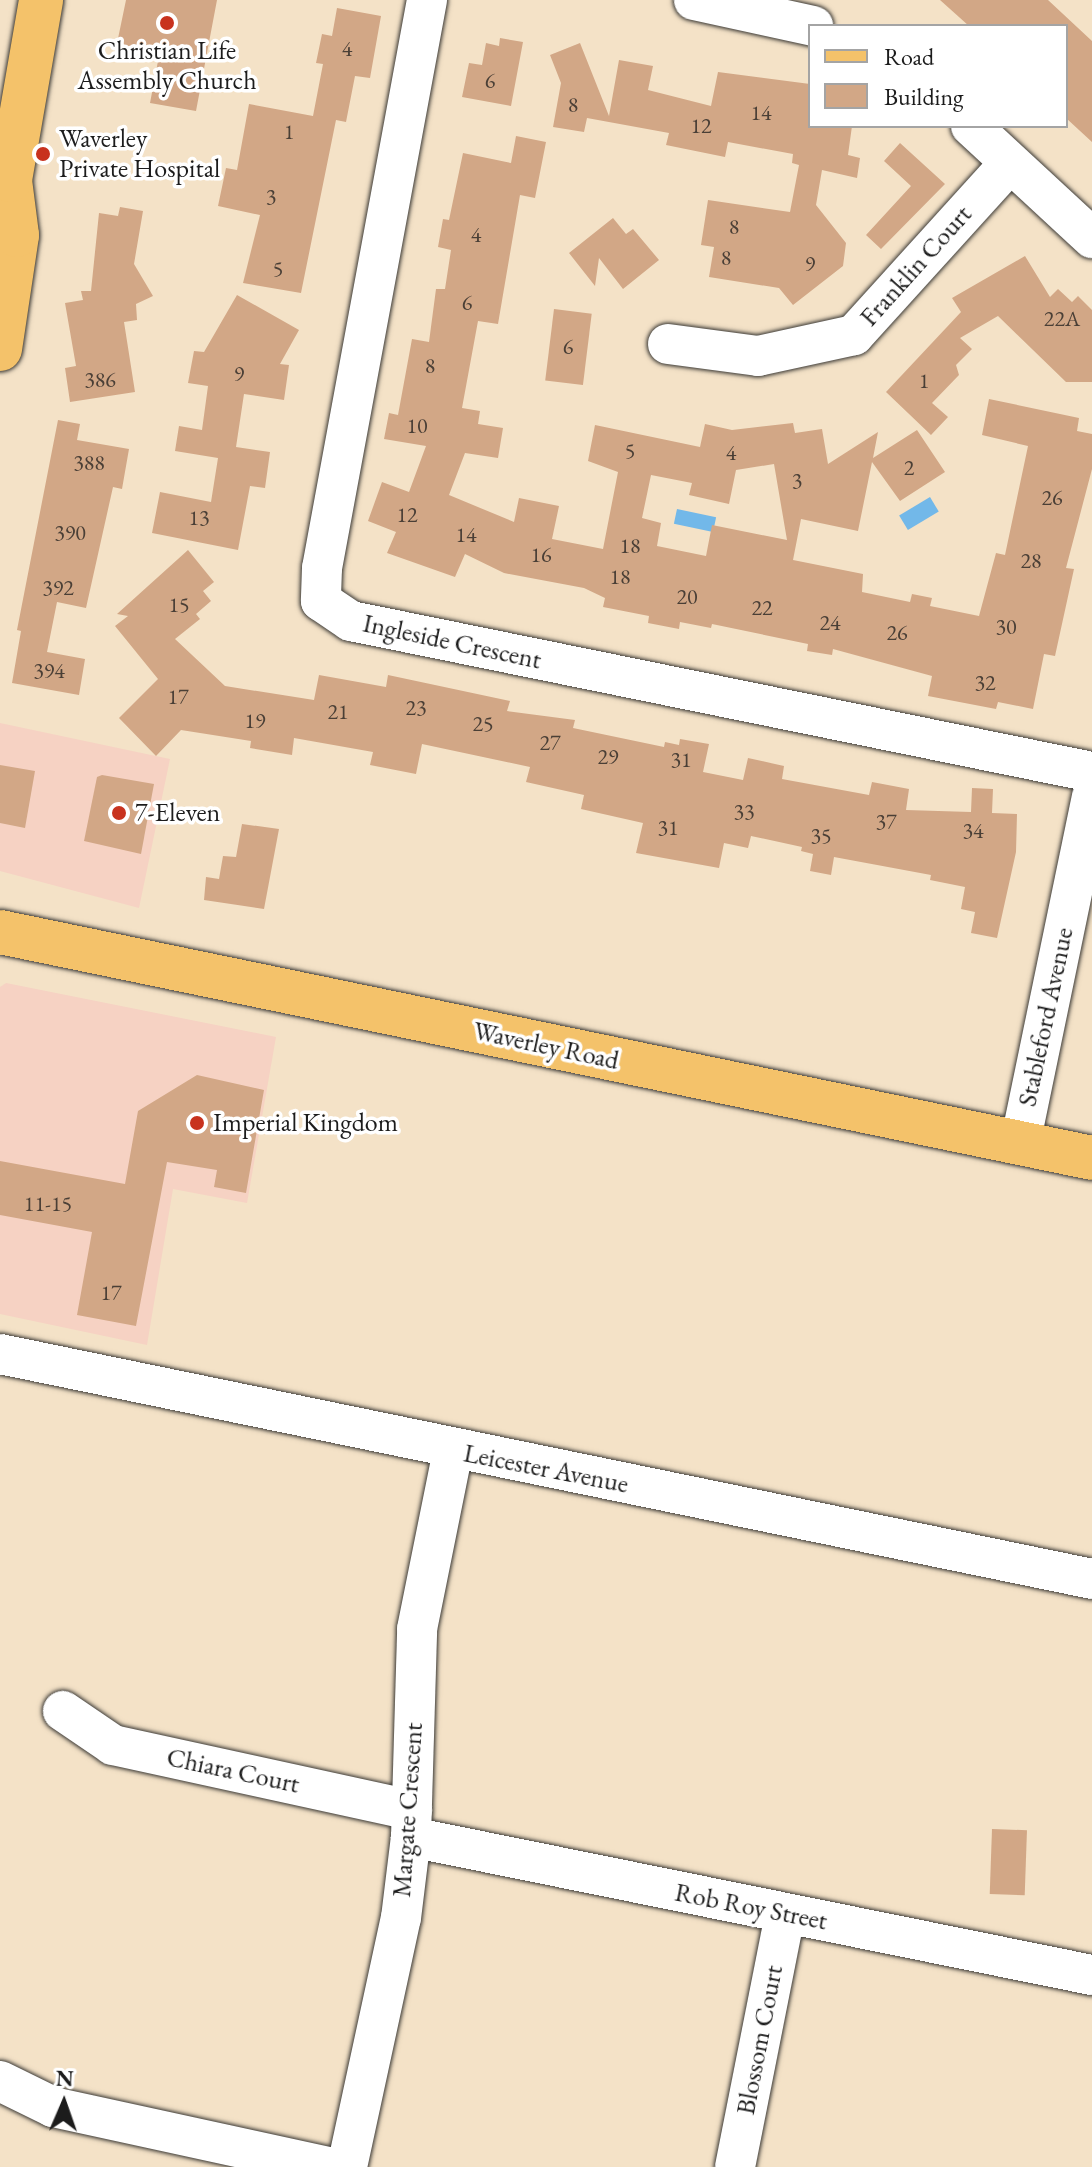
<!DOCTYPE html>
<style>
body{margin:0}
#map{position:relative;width:1092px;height:2167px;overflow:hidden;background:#f4e2c7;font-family:"EB Garamond",serif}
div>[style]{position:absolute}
.built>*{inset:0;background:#f6d2c3}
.water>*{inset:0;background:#72b8e9;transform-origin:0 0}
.building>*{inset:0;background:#d2a786;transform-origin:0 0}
.roads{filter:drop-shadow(0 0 2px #3c3a36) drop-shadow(0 0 2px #3c3a36)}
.minor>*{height:40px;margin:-20px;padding:0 20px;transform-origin:20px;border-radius:20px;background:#fff}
.major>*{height:44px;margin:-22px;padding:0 22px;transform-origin:22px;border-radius:22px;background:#f4c26a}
.dots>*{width:22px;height:22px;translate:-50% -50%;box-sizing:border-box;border:4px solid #fff;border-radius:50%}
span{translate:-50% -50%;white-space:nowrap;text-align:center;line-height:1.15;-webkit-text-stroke:7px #fff;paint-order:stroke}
.number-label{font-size:22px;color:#4a3f36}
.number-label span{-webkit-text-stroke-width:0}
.poi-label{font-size:26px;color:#1c1c1c}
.left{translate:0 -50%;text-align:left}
.street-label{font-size:26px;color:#1c1c1c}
.legend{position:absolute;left:808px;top:24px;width:260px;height:104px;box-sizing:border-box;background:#fff;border:2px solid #a4a4a4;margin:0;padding:10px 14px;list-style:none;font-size:24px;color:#1c1c1c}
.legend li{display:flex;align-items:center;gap:16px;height:40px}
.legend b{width:40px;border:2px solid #a4a4a4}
.north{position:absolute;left:24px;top:2063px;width:80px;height:80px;-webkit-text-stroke:6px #fff;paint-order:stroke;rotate:2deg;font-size:22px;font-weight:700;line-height:32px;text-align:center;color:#1c1c1c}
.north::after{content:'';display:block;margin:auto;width:28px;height:36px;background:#1c1c1c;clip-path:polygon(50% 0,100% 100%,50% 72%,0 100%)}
</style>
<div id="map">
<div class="built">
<div style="clip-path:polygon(0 723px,170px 759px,139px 908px,0 871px)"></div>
<div style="clip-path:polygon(6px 983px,276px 1037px,247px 1203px,173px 1189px,147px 1345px,0 1314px,0 987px)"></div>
</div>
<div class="water">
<div style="left:930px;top:497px;width:17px;height:36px;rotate:59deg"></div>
<div style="left:677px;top:509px;width:40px;height:15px;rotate:12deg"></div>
</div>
<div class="building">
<div style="clip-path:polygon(126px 0,217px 0,196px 111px,150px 103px,158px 61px,115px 53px)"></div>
<div style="clip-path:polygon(940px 0,1048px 0,1092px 41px,1092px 142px,1066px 118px,1066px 26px,969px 26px)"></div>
<div style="clip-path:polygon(337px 8px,381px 16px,370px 78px,355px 76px,346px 122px,336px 120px,301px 293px,243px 283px,260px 215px,218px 206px,226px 168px,237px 170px,249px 104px,313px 116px,323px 64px,316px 63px,322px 34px,332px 36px)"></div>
<div style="clip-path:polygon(500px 38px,523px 42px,511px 106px,462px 97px,469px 63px,482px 65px,486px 43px,499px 46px)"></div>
<div style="clip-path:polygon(580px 43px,609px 116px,619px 60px,653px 66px,648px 90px,711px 106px,718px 72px,810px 84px,810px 126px,852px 126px,848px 155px,860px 158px,857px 178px,822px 170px,816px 205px,846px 243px,843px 266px,793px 305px,779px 288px,709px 277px,714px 247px,701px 245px,708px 200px,790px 212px,799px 165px,792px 163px,793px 154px,728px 142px,725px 157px,666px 145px,669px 133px,587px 118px,584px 132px,553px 127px,561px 83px,550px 55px)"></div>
<div style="clip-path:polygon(evenodd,516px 136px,546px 142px,535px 198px,520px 195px,498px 324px,478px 321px,462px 408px,480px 411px,478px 424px,503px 428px,498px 458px,465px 453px,449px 495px,514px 522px,519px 498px,559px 506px,552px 539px,603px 549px,618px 472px,588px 461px,595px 425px,700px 447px,705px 424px,732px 430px,793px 423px,795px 433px,822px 429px,828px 464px,878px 432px,873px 458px,917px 430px,945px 472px,900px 501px,872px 462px,858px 531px,801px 519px,793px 560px,863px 574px,862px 592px,910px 602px,912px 594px,932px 598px,930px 606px,979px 616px,996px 553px,1005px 555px,1028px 446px,982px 435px,989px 399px,1079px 418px,1077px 431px,1092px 434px,1092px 469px,1066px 568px,1074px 569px,1055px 656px,1044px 654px,1033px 709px,998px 702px,996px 709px,928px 696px,932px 676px,833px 649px,832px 655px,807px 651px,808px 644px,712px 624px,711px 628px,680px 622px,679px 629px,648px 623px,649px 616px,603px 607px,605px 598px,584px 588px,504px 573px,465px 554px,455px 577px,387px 553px,396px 532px,368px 521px,382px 482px,409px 492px,426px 446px,384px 439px,389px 413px,398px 415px,412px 339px,429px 342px,436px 289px,445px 289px,451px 250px,438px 247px,443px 219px,449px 220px,463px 153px,511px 163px,516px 136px,774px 464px,787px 540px,712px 525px,706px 556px,657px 546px,661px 523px,642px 518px,651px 475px,692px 483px,689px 495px,729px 504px,736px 470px,774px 464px)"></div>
<div style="clip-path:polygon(900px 143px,945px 184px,881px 249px,866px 235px,911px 186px,884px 161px)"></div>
<div style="clip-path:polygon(120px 207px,143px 211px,134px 264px,153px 296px,136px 304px,137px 320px,124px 322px,135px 392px,70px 402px,65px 368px,76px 366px,65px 303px,83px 300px,81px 291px,91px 291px,99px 213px,118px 216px)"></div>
<div style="clip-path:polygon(613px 218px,626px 234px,633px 229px,659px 260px,623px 289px,599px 258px,595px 286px,569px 253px)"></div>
<div style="clip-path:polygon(1025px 256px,1050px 297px,1058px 289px,1072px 302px,1078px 296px,1092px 310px,1092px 382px,1066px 382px,998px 316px,960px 338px,972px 349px,956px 365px,959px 375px,932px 403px,948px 417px,931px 435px,886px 392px,961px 312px,952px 298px)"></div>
<div style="clip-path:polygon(237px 295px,299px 330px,280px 364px,289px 365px,284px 400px,244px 394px,236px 447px,270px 452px,265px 488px,250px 486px,238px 550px,152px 533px,160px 492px,211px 502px,218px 458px,175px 451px,179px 426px,202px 430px,208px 386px,188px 383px,194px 351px,204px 352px)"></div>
<div style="left:554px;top:309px;width:38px;height:72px;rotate:7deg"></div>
<div style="clip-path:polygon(58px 420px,80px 424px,77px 440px,129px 449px,122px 489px,113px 487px,86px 608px,57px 602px,47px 652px,85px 659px,79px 695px,12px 683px,21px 631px,17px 630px)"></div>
<div style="clip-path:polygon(188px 550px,214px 582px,203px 591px,211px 601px,196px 614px,200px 619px,175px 639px,225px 686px,314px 700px,319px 675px,386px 687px,388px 675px,510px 701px,507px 711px,575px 720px,573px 728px,664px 747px,665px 742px,679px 745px,680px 739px,709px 744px,703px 772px,743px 780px,748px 758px,784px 766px,782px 779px,869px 795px,872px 782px,909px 789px,906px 810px,971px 812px,972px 788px,993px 789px,992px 813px,1017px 814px,1016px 852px,997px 938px,971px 933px,975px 912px,961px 909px,965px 887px,930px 880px,931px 875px,834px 857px,831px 875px,810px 871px,813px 854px,801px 851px,802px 847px,751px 836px,748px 848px,724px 843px,719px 868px,636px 853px,643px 823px,581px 809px,584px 795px,526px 782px,530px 767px,422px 744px,416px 774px,370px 765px,373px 752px,294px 738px,292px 755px,250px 748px,251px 741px,181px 730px,156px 756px,119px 718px,158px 679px,115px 626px,128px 616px,117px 614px)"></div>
<div style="clip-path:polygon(0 765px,35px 771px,25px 828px,0 823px)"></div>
<div style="clip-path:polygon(102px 775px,154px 784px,141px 854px,84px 841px,97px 777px)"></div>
<div style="clip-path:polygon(242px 824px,279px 829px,264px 909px,204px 900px,206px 877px,219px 879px,223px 856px,236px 857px)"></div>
<div style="clip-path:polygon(197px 1075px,264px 1090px,246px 1193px,214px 1187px,217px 1170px,167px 1162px,136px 1326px,77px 1315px,92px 1232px,0 1215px,0 1161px,125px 1184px,138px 1111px)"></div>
<div style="left:992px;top:1829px;width:35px;height:65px;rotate:2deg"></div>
</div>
<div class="roads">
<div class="minor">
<div style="left:427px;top:0;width:578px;rotate:100.47deg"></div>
<div style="left:322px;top:568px;width:33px;rotate:92deg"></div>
<div style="left:321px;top:601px;width:36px;rotate:34deg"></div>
<div style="left:351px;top:621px;width:756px;rotate:11.52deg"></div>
<div style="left:694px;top:0;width:122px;rotate:12.3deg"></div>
<div style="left:971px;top:126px;width:165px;rotate:42.8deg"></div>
<div style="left:668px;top:344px;width:91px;rotate:7.6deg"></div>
<div style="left:758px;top:356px;width:98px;rotate:-12.3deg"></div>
<div style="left:854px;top:335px;width:231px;rotate:-47.8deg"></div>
<div style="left:1020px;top:1144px;width:355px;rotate:-78.3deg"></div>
<div style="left:0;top:1354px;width:1115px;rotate:11.64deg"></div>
<div style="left:63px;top:1711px;width:60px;rotate:34.2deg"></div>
<div style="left:113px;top:1745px;width:306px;rotate:12.3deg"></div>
<div style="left:411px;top:1837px;width:695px;rotate:11.46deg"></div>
<div style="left:0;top:2081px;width:59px;rotate:26.1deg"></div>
<div style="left:53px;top:2107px;width:282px;rotate:12.3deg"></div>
<div style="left:347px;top:2167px;width:255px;rotate:-77.8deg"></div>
<div style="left:401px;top:1918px;width:82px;rotate:-83deg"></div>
<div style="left:411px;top:1837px;width:208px;rotate:-88.3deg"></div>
<div style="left:417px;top:1629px;width:183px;rotate:-78.6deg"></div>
<div style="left:735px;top:2167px;width:258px;rotate:-78.8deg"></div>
</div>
<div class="major">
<div style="left:0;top:349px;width:115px;rotate:-81.5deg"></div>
<div style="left:17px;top:235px;width:55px;rotate:-97.3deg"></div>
<div style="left:10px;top:180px;width:183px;rotate:-80.2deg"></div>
<div style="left:0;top:932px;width:1115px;rotate:11.69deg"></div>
</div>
</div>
<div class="dots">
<div style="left:167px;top:23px;background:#c8321e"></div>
<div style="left:43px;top:154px;background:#c8321e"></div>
<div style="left:119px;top:813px;background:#c8321e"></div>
<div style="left:197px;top:1123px;background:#c8321e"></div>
</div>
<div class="number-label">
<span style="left:347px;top:49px">4</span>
<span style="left:490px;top:81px">6</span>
<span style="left:573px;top:105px">8</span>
<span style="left:761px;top:113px">14</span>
<span style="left:701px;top:126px">12</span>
<span style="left:289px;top:132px">1</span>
<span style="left:271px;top:197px">3</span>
<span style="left:734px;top:227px">8</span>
<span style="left:476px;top:235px">4</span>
<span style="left:726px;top:258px">8</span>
<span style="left:810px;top:264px">9</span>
<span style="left:278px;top:269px">5</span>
<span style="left:467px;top:303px">6</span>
<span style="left:1062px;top:319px">22A</span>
<span style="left:568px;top:347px">6</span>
<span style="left:430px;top:366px">8</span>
<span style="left:239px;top:374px">9</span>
<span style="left:100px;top:380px">386</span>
<span style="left:924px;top:381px">1</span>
<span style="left:417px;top:426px">10</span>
<span style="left:630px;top:451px">5</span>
<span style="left:731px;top:453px">4</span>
<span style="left:89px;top:463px">388</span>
<span style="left:909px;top:468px">2</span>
<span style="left:797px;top:481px">3</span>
<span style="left:1052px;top:498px">26</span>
<span style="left:407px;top:515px">12</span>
<span style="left:199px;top:518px">13</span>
<span style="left:70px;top:533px">390</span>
<span style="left:466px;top:535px">14</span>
<span style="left:630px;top:546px">18</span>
<span style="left:541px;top:555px">16</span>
<span style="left:1031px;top:561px">28</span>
<span style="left:620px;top:577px">18</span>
<span style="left:58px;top:588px">392</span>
<span style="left:687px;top:597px">20</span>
<span style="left:179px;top:605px">15</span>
<span style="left:762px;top:608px">22</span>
<span style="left:830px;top:623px">24</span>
<span style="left:1006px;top:627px">30</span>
<span style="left:897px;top:633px">26</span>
<span style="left:49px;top:671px">394</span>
<span style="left:985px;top:683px">32</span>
<span style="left:178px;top:697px">17</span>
<span style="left:416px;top:708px">23</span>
<span style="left:338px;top:712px">21</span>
<span style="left:255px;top:721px">19</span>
<span style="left:483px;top:724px">25</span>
<span style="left:550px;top:743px">27</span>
<span style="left:608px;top:757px">29</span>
<span style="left:681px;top:760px">31</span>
<span style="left:744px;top:812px">33</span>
<span style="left:886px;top:822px">37</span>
<span style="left:668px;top:828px">31</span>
<span style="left:973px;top:831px">34</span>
<span style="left:821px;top:836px">35</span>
<span style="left:48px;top:1204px">11-15</span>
<span style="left:111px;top:1293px">17</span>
</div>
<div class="poi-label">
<span style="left:167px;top:66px">Christian Life<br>Assembly Church</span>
<span class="left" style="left:59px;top:154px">Waverley<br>Private Hospital</span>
<span class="left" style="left:135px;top:813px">7-Eleven</span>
<span class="left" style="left:213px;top:1123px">Imperial Kingdom</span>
</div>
<div class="street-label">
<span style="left:916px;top:266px;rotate:-48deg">Franklin Court</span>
<span style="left:452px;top:642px;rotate:12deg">Ingleside Crescent</span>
<span style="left:1046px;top:1017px;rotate:-78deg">Stableford Avenue</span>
<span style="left:546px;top:1046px;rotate:12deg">Waverley Road</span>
<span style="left:546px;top:1469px;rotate:11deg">Leicester Avenue</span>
<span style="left:233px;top:1771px;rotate:12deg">Chiara Court</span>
<span style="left:408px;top:1810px;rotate:-86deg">Margate Crescent</span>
<span style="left:751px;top:1907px;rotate:11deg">Rob Roy Street</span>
<span style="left:760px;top:2040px;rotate:-79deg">Blossom Court</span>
</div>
<ul class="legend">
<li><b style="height:10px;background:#f4c26a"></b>Road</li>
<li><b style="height:22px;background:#d2a786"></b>Building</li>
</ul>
<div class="north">N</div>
</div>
